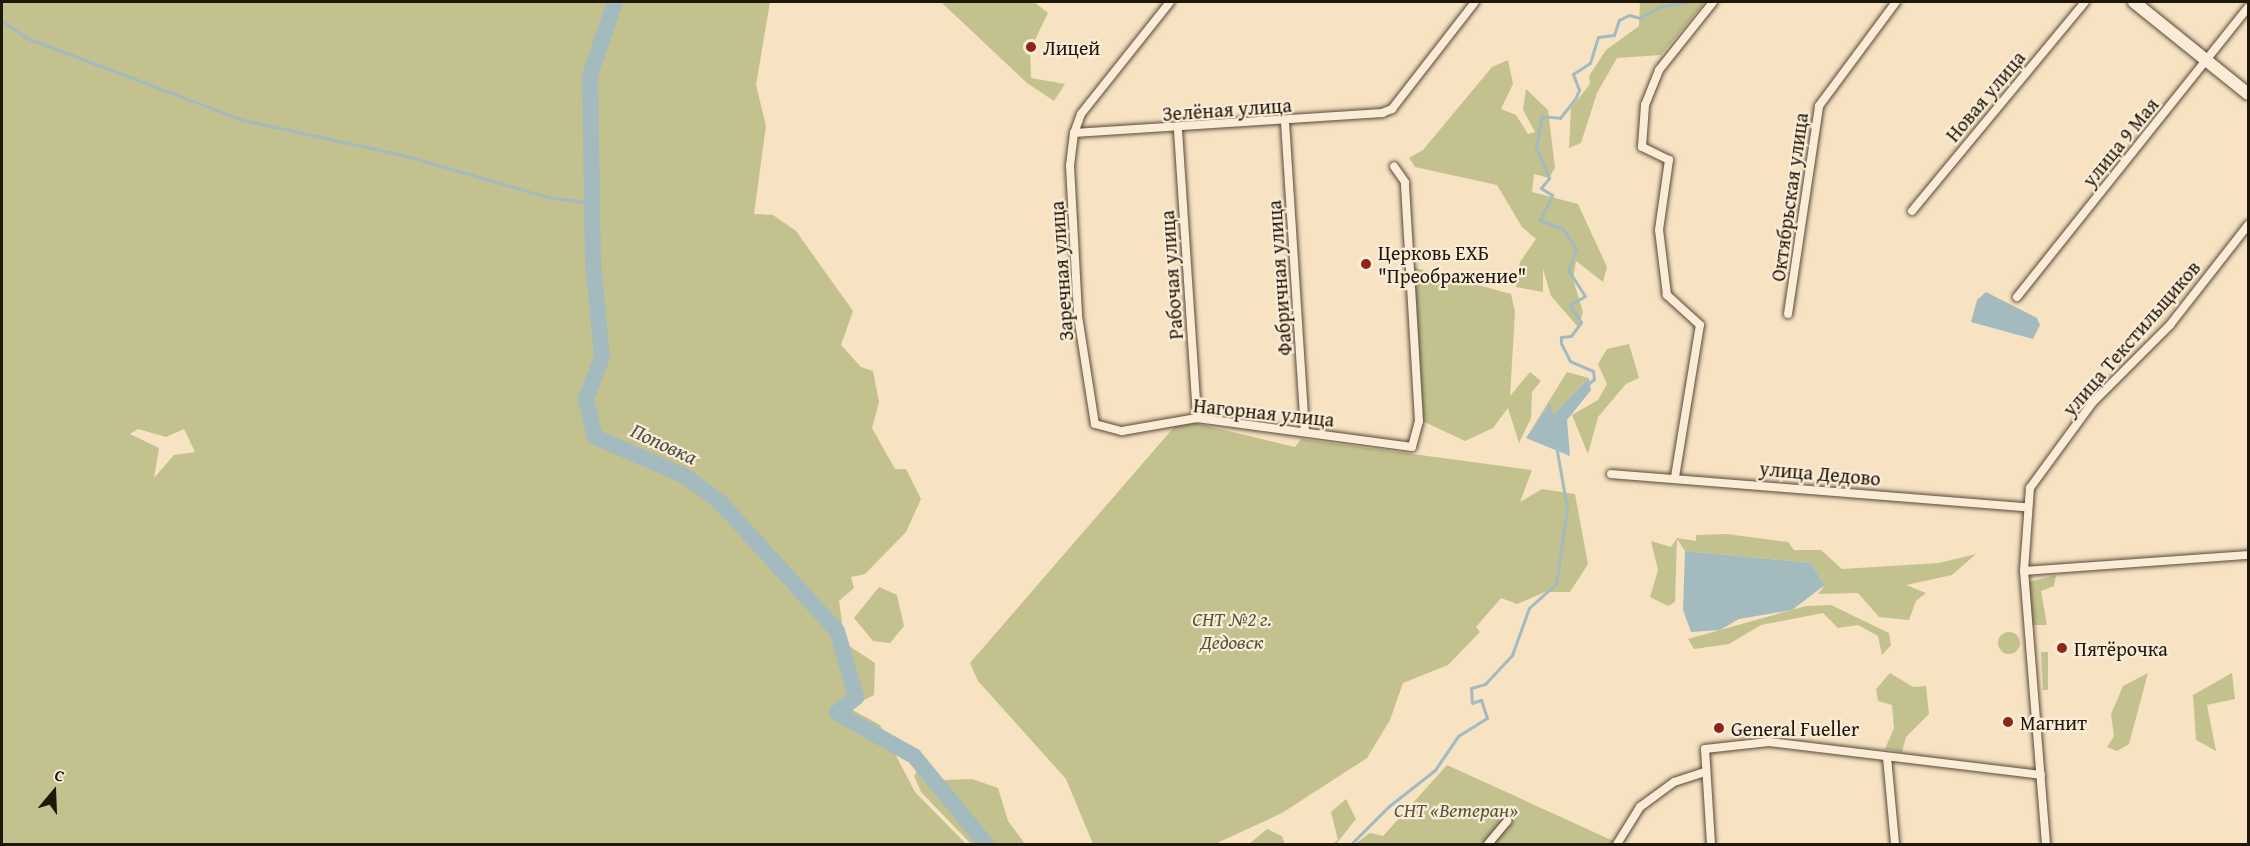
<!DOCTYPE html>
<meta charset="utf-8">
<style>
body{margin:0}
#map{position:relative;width:2250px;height:846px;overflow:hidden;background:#f7e2c2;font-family:"Gentium Book Plus",serif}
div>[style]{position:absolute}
.green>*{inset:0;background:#c3c28f}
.round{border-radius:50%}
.water>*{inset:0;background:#a3babf}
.stream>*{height:3px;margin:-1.5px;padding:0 1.5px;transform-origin:1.5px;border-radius:1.5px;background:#a3babf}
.river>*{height:16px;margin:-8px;padding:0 8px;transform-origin:8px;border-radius:8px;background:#a3babf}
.roads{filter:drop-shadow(0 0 2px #564a39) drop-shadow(0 0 2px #564a39)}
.street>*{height:8px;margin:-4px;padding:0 4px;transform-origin:4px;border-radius:4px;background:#faecd7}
.secondary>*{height:12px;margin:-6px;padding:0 6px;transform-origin:6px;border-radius:6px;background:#faecd7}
.dots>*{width:16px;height:16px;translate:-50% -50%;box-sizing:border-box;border:3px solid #faecd7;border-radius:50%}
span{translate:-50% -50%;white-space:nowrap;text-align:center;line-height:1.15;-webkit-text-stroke:4.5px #faecd7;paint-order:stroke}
.poi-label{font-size:20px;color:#20170b}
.left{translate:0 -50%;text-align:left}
.street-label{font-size:20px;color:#20170b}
.park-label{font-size:20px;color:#595339;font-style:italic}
.water-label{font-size:21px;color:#4e504a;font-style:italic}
.frame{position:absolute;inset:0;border:3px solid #20170b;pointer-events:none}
.north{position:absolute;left:24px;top:762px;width:60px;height:60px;-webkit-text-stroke:4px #faecd7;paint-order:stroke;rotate:19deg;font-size:16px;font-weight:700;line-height:24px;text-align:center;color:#20170b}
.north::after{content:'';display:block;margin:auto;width:21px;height:27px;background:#20170b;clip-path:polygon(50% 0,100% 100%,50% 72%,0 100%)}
</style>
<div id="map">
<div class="green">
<div style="clip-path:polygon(evenodd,2px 2px,770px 2px,756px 85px,766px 126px,754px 214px,773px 215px,796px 231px,853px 311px,841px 345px,861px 367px,873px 371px,879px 402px,872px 428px,895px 469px,906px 469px,921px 499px,906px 532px,865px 574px,851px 577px,854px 588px,839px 601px,845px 643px,875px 663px,874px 695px,849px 708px,880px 725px,915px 792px,966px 844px,2px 844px,2px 2px,138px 429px,166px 437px,184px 429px,195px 452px,174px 455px,154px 478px,159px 448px,130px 434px,138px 429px)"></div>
<div style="clip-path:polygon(941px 2px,1034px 2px,1048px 13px,1030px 50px,1031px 78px,1065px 84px,1054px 101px,1027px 83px)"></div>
<div style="clip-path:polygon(1640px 2px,1705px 2px,1661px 55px,1617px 58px,1597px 93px,1581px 143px,1569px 148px,1571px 108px,1590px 84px,1589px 76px,1606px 50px,1639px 26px)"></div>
<div style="clip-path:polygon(1508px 60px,1513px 84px,1501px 109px,1516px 115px,1528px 134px,1535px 132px,1523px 110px,1526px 89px,1548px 110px,1555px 168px,1549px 178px,1534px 174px,1532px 192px,1578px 204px,1607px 267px,1603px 282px,1576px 261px,1573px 279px,1583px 312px,1578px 327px,1551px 296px,1543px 269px,1543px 292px,1516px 287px,1520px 262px,1536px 239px,1522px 227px,1497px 185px,1415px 167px,1409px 158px,1423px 150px,1492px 67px)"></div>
<div style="clip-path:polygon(1412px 267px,1511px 294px,1515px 312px,1510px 396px,1530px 372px,1541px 381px,1532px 392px,1531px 418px,1519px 443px,1508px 408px,1493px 428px,1465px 441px,1418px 419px)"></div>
<div style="clip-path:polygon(1629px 344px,1639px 378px,1626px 384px,1598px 417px,1588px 454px,1572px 415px,1598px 400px,1607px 384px,1598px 364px,1607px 349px)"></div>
<div style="clip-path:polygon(1567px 372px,1589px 378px,1552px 416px,1548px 406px,1526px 438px)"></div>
<div style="clip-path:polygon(1195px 423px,1295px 447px,1301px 439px,1532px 470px,1520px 502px,1542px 489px,1575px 494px,1588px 564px,1570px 592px,1545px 592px,1517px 604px,1501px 598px,1476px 627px,1480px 632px,1448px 665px,1403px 683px,1390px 720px,1367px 758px,1282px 813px,1215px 844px,1093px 844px,1066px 779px,978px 681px,970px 663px,1175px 426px)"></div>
<div style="clip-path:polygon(1727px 534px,1788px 542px,1794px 550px,1821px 550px,1842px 569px,1939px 563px,1976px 554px,1952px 575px,1906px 585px,1926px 593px,1916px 601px,1909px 620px,1879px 617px,1858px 593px,1818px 594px,1825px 585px,1811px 563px,1685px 551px,1677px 539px,1675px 602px,1668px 606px,1650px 597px,1658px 570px,1651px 541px,1671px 547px,1677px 538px,1696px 541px,1696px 535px)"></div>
<div style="clip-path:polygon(2056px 575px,2054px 586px,2041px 591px,2047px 625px,2032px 625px,2029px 582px)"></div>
<div style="clip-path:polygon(879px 587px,897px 595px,904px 626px,890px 643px,873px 641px,854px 618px)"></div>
<div style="clip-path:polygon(1831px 605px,1889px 633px,1891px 645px,1882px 655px,1878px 636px,1858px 625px,1838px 628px,1823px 613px,1761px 625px,1729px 644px,1694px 649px,1688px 639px,1806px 606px)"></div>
<div class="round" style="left:1998px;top:632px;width:22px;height:22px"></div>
<div style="clip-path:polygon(2041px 652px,2048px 652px,2048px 690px,2043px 690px)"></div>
<div style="clip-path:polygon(1890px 673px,1913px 687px,1926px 686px,1929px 714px,1906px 737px,1902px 752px,1885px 749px,1894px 728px,1892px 705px,1878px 701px,1876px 689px)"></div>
<div style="clip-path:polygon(2148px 673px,2129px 744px,2117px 751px,2107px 747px,2114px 736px,2111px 714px,2123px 686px)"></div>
<div style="clip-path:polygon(2232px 673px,2235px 699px,2207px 705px,2216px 751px,2196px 740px,2193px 695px)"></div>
<div style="clip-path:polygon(1447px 765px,1620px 844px,1355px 844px,1370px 833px,1383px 836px)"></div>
<div style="clip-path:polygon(919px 768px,943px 780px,972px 779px,998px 788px,1008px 821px,1025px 844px,971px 844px,921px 792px,914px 776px)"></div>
<div style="clip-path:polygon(1346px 799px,1356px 819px,1336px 844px,1332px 844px,1338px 840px,1331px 812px)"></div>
<div style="clip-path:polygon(1267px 829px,1282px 836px,1285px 844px,1249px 844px)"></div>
</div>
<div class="water">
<div style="clip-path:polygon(1986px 292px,2037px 318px,2040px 325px,2033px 339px,1971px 322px,1977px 300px)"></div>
<div style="clip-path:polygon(1589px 378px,1591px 390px,1567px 420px,1570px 456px,1526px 438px,1550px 403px,1553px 415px)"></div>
<div style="clip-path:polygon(1685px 551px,1811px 563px,1825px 585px,1792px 610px,1739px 619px,1720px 630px,1691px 632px,1683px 610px)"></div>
</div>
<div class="stream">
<div style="left:2px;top:21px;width:30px;rotate:34deg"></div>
<div style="left:27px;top:38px;width:231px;rotate:20.8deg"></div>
<div style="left:243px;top:120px;width:168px;rotate:12.4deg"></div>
<div style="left:407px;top:156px;width:146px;rotate:16.3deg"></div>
<div style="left:547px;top:197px;width:45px;rotate:7.6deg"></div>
<div style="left:1588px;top:384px;width:8px;rotate:-40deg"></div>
<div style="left:1594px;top:379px;width:8px;rotate:-97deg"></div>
<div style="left:1593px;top:371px;width:25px;rotate:-157deg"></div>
<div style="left:1570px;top:361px;width:20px;rotate:-117deg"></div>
<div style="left:1561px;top:343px;width:6px;rotate:-90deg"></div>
<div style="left:1561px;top:337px;width:10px;rotate:-6deg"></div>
<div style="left:1571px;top:336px;width:17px;rotate:-54deg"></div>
<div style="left:1581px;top:322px;width:20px;rotate:-123deg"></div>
<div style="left:1570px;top:305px;width:17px;rotate:-31deg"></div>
<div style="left:1585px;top:296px;width:31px;rotate:-123deg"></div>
<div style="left:1568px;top:270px;width:22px;rotate:-69deg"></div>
<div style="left:1576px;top:249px;width:24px;rotate:-123deg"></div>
<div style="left:1563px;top:229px;width:25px;rotate:-159deg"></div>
<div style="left:1540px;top:220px;width:28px;rotate:-64deg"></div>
<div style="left:1552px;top:195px;width:13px;rotate:-148deg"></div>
<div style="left:1541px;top:188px;width:13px;rotate:-51deg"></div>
<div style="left:1549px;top:178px;width:34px;rotate:-113deg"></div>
<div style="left:1536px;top:147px;width:32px;rotate:-79deg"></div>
<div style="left:1542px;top:116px;width:18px;rotate:6deg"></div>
<div style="left:1560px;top:118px;width:24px;rotate:-52deg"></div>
<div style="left:1575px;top:99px;width:10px;rotate:-66deg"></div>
<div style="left:1579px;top:90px;width:17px;rotate:-111deg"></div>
<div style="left:1573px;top:74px;width:20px;rotate:-33deg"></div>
<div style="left:1590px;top:63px;width:27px;rotate:-73deg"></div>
<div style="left:1598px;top:37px;width:16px;rotate:-7deg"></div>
<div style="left:1614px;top:35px;width:16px;rotate:-72deg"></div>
<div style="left:1619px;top:20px;width:11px;rotate:-27deg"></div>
<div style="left:1629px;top:15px;width:11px;rotate:15deg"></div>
<div style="left:1640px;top:18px;width:22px;rotate:-30deg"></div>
<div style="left:1659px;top:7px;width:27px;rotate:-10deg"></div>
<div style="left:1351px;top:844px;width:54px;rotate:-45deg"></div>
<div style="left:1389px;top:806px;width:58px;rotate:-38deg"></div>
<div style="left:1435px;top:770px;width:41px;rotate:-55.9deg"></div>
<div style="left:1458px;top:736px;width:34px;rotate:-32deg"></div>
<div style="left:1487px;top:718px;width:19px;rotate:-108deg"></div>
<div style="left:1481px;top:700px;width:9px;rotate:162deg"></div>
<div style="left:1472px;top:703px;width:15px;rotate:-94deg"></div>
<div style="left:1471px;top:688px;width:15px;rotate:-16deg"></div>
<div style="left:1485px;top:684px;width:40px;rotate:-47deg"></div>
<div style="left:1512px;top:655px;width:50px;rotate:-70.1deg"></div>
<div style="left:1529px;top:608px;width:36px;rotate:-42deg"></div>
<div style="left:1556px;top:584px;width:77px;rotate:-81.8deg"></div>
<div style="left:1567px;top:508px;width:58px;rotate:-100deg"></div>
</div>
<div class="river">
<div style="left:615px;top:2px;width:77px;rotate:108.9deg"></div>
<div style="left:590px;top:75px;width:187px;rotate:89.1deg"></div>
<div style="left:593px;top:262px;width:95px;rotate:84.6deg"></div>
<div style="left:602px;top:357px;width:45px;rotate:110.9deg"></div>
<div style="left:586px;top:399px;width:39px;rotate:77deg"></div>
<div style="left:595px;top:437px;width:98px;rotate:23.4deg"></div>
<div style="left:685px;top:476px;width:44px;rotate:36.6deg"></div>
<div style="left:720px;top:502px;width:174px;rotate:47.8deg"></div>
<div style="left:837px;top:631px;width:69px;rotate:73.9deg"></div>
<div style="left:856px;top:697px;width:25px;rotate:140deg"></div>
<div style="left:837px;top:713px;width:88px;rotate:29.2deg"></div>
<div style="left:914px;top:756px;width:114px;rotate:50.7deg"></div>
</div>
<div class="roads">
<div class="street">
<div style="left:1170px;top:2px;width:143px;rotate:128.5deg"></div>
<div style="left:1081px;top:114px;width:20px;rotate:110deg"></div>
<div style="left:1074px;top:133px;width:33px;rotate:97deg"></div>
<div style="left:1070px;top:166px;width:150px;rotate:86.9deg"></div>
<div style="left:1078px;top:316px;width:109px;rotate:81.1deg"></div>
<div style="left:1095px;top:424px;width:28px;rotate:15deg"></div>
<div style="left:1122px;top:431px;width:76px;rotate:-9.8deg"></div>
<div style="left:1197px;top:418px;width:217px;rotate:7.7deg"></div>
<div style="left:1412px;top:447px;width:27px;rotate:-75deg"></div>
<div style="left:1419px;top:421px;width:239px;rotate:-93.4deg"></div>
<div style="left:1405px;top:182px;width:19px;rotate:-125deg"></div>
<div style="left:1285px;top:122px;width:310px;rotate:86.3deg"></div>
<div style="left:1178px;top:130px;width:289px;rotate:86.2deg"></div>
<div style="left:1074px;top:133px;width:309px;rotate:-3.7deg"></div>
<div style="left:1382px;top:113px;width:11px;rotate:-22deg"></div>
<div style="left:1392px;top:109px;width:135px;rotate:-52.2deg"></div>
<div style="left:1912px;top:211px;width:271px;rotate:-50.4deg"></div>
<div style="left:2017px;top:297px;width:370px;rotate:-51.4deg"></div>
<div style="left:1788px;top:314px;width:210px;rotate:-81.5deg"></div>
<div style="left:1819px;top:106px;width:129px;rotate:-53.5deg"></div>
<div style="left:1611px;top:474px;width:415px;rotate:4.6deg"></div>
<div style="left:1675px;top:477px;width:154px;rotate:-80.7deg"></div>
<div style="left:1700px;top:325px;width:45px;rotate:-137.7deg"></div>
<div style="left:1667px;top:295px;width:65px;rotate:-97deg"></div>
<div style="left:1659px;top:230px;width:71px;rotate:-81.9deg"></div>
<div style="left:1669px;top:160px;width:30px;rotate:-154deg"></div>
<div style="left:1642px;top:147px;width:42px;rotate:-85.9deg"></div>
<div style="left:1645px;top:105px;width:38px;rotate:-68deg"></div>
<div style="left:1659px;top:70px;width:87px;rotate:-51.5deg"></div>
<div style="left:2024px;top:571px;width:225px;rotate:-4.1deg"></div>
<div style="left:1887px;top:757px;width:87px;rotate:84.7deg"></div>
<div style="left:1488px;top:844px;width:30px;rotate:-50deg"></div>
<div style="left:1617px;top:844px;width:44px;rotate:-58.1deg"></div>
<div style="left:1640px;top:807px;width:42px;rotate:-36.3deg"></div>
<div style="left:1674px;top:782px;width:32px;rotate:-18deg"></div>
<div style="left:1711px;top:844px;width:95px;rotate:-93.6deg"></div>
<div style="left:1705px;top:749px;width:64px;rotate:-6.2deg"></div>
<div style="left:1769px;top:742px;width:274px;rotate:6.9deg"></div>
<div style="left:2046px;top:844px;width:274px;rotate:-94.6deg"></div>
<div style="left:2024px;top:571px;width:83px;rotate:-85.9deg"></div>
<div style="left:2030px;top:488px;width:107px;rotate:-53.8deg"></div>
<div style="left:2093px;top:402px;width:109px;rotate:-45deg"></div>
<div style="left:2170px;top:325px;width:127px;rotate:-52deg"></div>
</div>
<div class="secondary">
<div style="left:2134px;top:2px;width:146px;rotate:38.9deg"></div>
</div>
</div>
<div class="dots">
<div style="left:1031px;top:47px;background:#8f2418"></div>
<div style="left:1366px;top:264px;background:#8f2418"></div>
<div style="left:2062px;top:648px;background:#8f2418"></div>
<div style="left:2008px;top:722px;background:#8f2418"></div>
<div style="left:1719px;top:728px;background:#8f2418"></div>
</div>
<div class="poi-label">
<span class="left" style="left:1043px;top:47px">Лицей</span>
<span class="left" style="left:1378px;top:264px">Церковь ЕХБ<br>"Преображение"</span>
<span class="left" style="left:2074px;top:648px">Пятёрочка</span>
<span class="left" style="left:2020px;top:722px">Магнит</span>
<span class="left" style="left:1731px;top:728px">General Fueller</span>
</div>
<div class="street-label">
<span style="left:1985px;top:96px;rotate:-50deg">Новая улица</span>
<span style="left:1227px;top:109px;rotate:-4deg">Зелёная улица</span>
<span style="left:2120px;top:142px;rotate:-51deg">улица 9 Мая</span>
<span style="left:1789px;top:197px;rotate:-82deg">Октябрьская улица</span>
<span style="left:1061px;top:271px;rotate:-94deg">Заречная улица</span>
<span style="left:1171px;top:275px;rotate:-94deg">Рабочая улица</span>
<span style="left:1279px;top:278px;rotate:-94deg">Фабричная улица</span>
<span style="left:2131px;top:338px;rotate:-49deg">улица Текстильщиков</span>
<span style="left:1264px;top:412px;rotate:6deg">Нагорная улица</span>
<span style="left:1820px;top:473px;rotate:5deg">улица Дедово</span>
</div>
<div class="park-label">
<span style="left:1232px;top:630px">СНТ №2 г.<br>Дедовск</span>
<span style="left:1456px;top:809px">СНТ «Ветеран»</span>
</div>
<div class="water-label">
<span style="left:664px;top:444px;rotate:25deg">Поповка</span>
</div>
<div class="frame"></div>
<div class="north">С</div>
</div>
